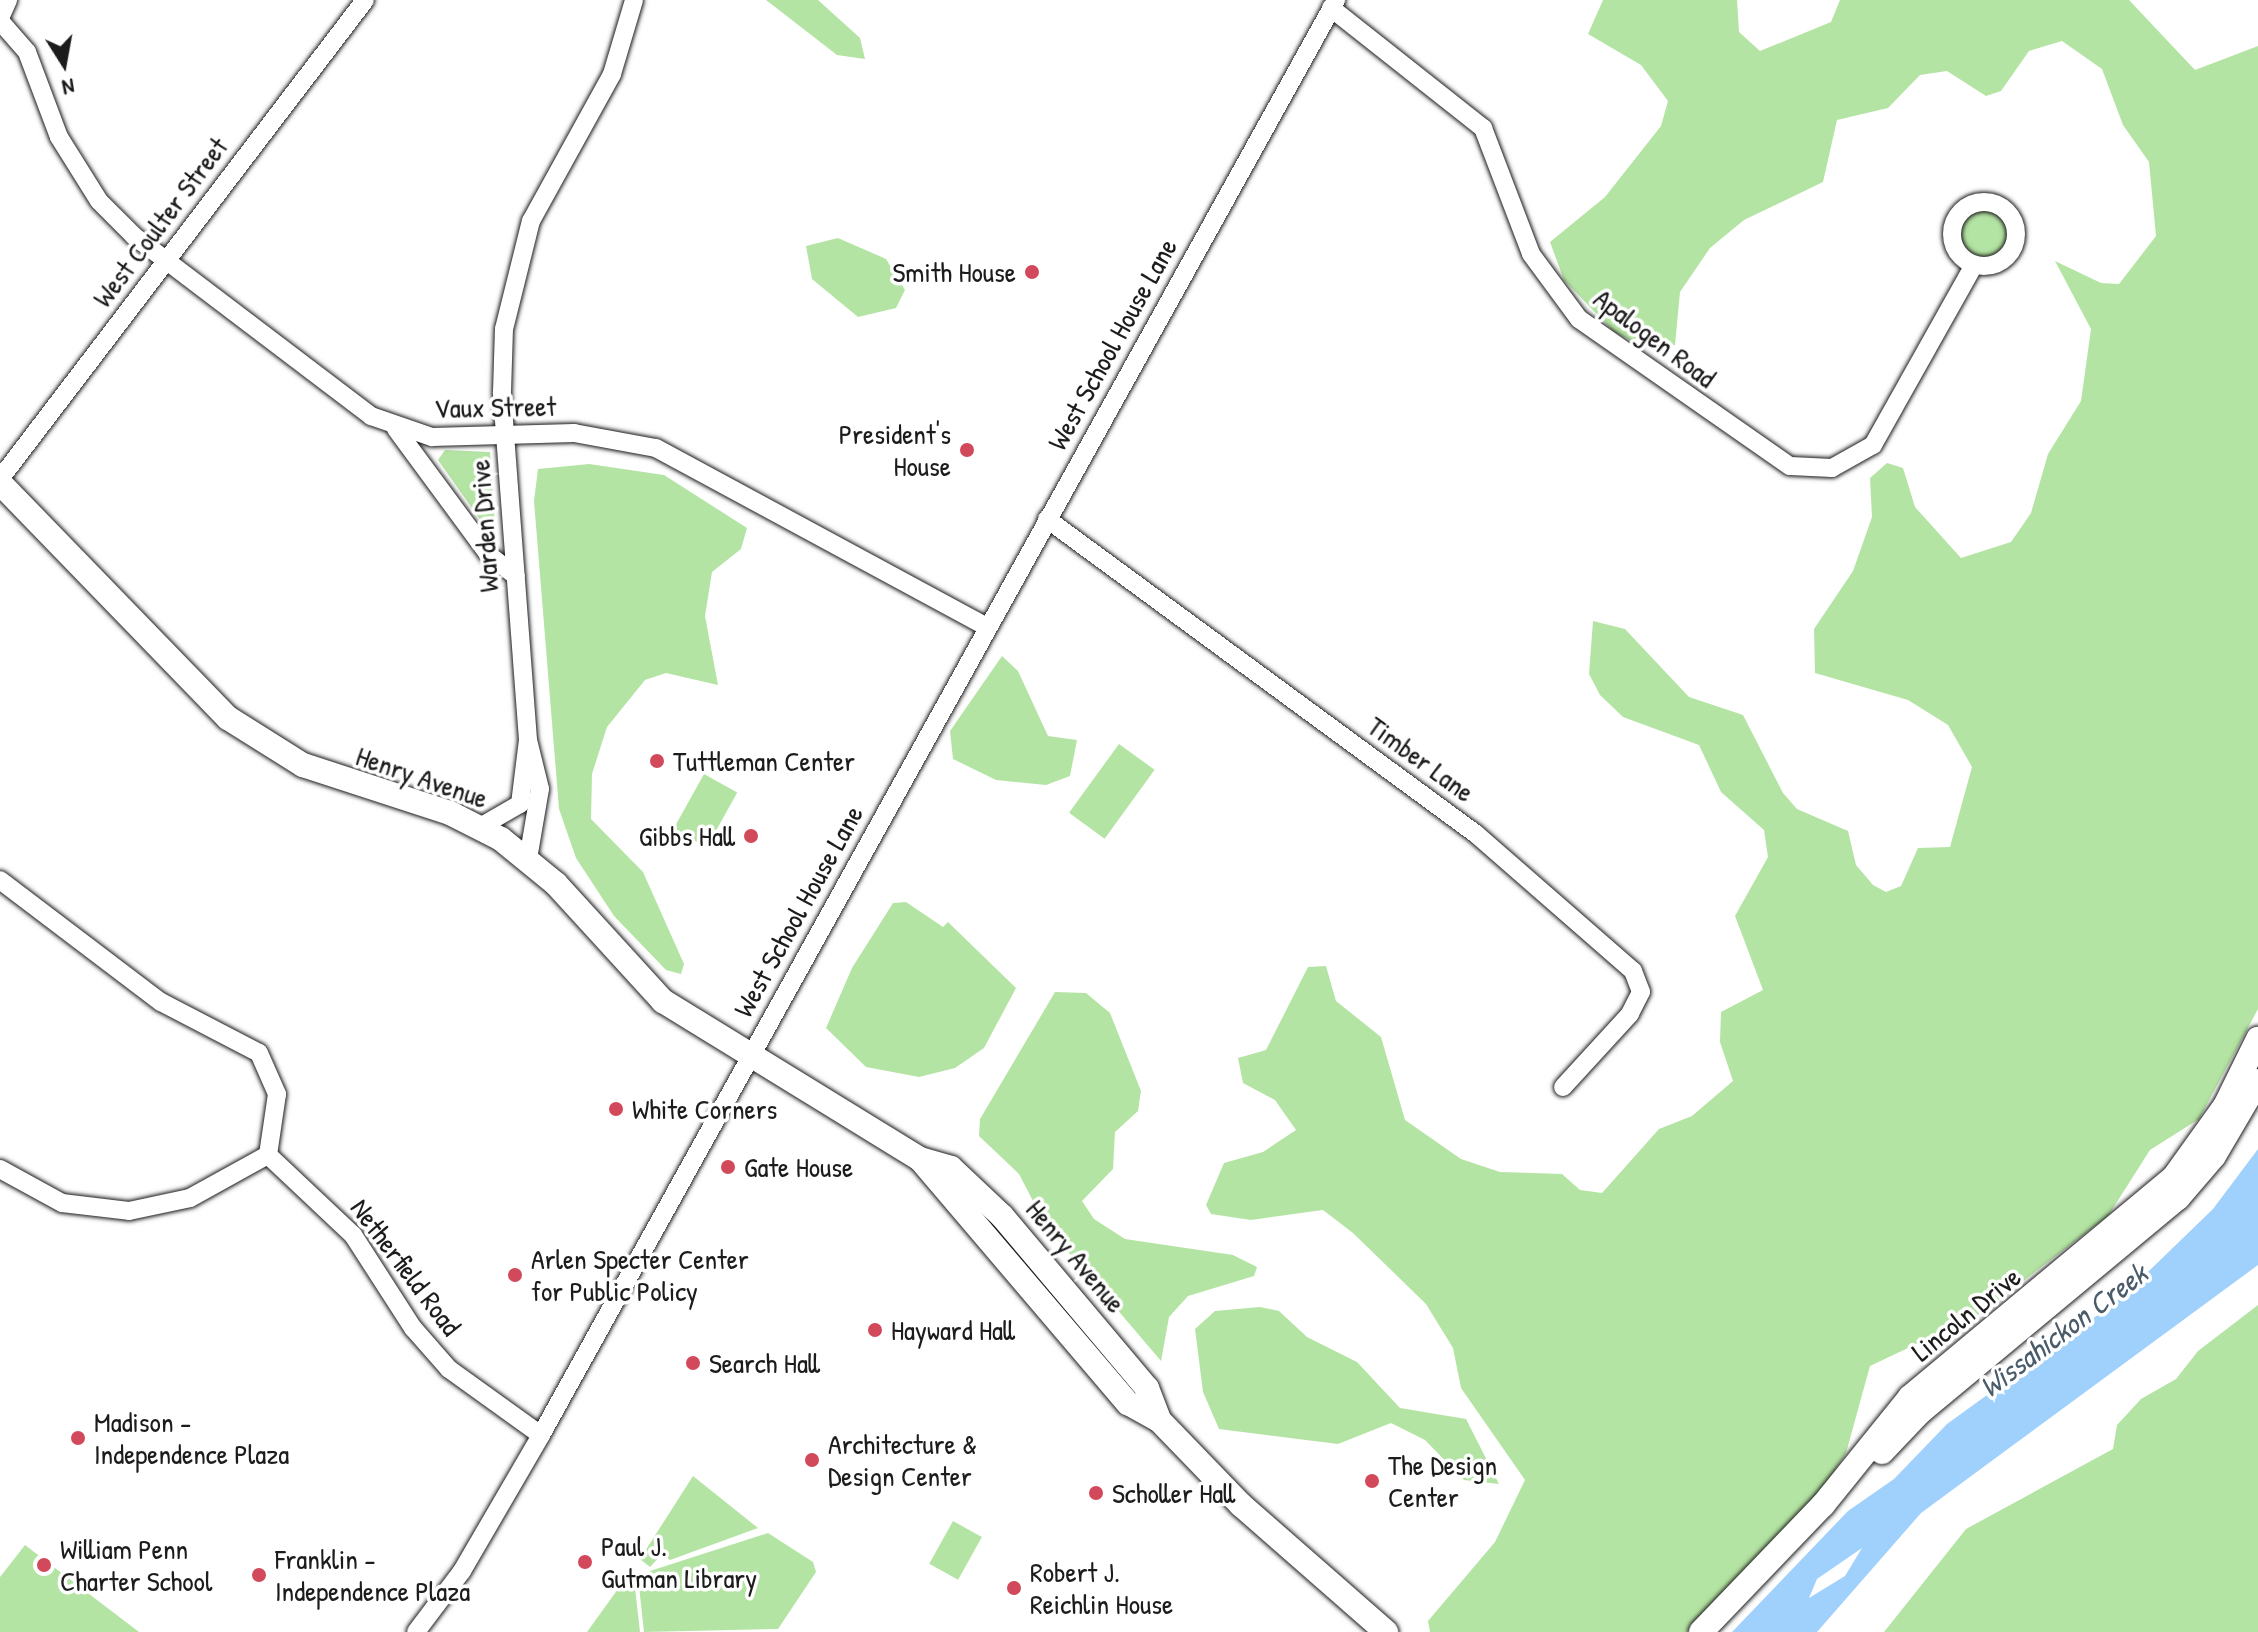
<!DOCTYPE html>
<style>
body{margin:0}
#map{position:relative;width:2258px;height:1632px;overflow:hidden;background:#fff;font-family:"Patrick Hand",sans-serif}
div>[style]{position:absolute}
.green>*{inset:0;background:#b4e4a3;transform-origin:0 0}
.round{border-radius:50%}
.water>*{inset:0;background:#a0d0fc}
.roads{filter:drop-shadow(0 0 2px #1c1c1c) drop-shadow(0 0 2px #1c1c1c)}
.minor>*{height:18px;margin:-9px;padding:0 9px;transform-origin:9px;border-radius:9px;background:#fff}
.minor>.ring{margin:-9px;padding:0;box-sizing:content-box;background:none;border:18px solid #fff;border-radius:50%}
.major>*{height:24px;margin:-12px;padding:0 12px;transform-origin:12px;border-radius:12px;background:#fff}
.dots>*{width:22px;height:22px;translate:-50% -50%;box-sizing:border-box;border:4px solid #fff;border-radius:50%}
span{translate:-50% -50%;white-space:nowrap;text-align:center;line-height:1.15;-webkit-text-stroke:7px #fff;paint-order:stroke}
.street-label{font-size:28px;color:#1c1c1c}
.poi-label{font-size:28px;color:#1c1c1c}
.right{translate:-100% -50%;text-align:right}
.left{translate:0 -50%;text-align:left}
.water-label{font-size:30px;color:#4a5b6a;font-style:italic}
.north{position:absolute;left:24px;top:24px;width:80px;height:80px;-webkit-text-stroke:6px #fff;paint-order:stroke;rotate:169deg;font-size:22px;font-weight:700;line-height:32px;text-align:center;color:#1c1c1c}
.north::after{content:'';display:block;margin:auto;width:28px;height:36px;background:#1c1c1c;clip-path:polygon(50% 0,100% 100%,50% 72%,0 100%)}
</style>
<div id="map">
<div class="green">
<div style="clip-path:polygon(766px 0,818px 0,860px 38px,865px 59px,837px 55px)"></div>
<div style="clip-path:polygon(1603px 0,1737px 0,1739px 32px,1760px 51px,1831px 22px,1840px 0,2129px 0,2195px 70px,2258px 46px,2258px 1009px,2199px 1119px,2150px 1150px,2108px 1216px,1980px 1314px,1870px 1366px,1846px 1453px,1820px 1493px,1687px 1632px,1430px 1632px,1428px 1621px,1495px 1542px,1525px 1480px,1461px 1388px,1453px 1348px,1426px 1304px,1353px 1233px,1323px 1210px,1251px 1220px,1211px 1214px,1206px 1205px,1224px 1163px,1263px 1152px,1296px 1130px,1275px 1100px,1243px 1083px,1238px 1058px,1266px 1050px,1308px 967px,1326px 966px,1336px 1001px,1381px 1037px,1405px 1120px,1461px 1159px,1500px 1172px,1562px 1174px,1580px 1190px,1602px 1193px,1659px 1129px,1692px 1116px,1733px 1081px,1720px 1042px,1721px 1012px,1763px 990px,1735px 916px,1768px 857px,1764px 830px,1721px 792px,1699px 745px,1623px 717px,1600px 695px,1589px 674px,1593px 621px,1625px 629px,1689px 697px,1743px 715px,1783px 793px,1797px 809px,1848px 831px,1856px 865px,1873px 885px,1886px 892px,1901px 886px,1918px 848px,1950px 847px,1972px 767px,1948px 725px,1908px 700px,1815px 673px,1814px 629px,1853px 571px,1872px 517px,1870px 478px,1887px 463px,1903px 468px,1915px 507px,1961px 558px,2011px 542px,2031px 513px,2048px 454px,2081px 401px,2091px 329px,2055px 261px,2101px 283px,2119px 284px,2156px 236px,2149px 162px,2123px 125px,2102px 69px,2062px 41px,2029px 51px,2001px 91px,1986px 96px,1947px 71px,1920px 75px,1888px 108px,1837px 120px,1823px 182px,1744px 220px,1710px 248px,1680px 292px,1675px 345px,1648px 349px,1614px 332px,1564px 280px,1550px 242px,1605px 197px,1661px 126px,1668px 101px,1641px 65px,1588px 34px)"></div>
<div class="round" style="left:1959px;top:209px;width:52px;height:52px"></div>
<div style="clip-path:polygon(838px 238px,886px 259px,905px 290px,896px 308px,858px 317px,812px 279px,806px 246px)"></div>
<div style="clip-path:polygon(445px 450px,490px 452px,495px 527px,486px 528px,438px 460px)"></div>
<div style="clip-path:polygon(589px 464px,664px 475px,747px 528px,741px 549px,712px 572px,705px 616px,718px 685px,666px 673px,645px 680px,607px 727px,592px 774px,591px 819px,643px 872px,684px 964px,681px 974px,666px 970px,614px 916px,576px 858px,559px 809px,534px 501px,538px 469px)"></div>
<div style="clip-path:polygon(1002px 656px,1018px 671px,1048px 736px,1077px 740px,1070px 776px,1046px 785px,996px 780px,953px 759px,950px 731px)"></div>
<div style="left:1119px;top:744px;width:44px;height:85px;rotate:36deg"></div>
<div style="left:704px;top:774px;width:38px;height:63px;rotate:29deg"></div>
<div style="clip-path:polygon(906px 902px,943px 927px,948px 922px,1016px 988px,984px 1048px,955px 1068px,919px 1077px,866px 1067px,826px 1028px,852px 968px,893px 903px)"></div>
<div style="clip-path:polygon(1055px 992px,1086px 993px,1110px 1013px,1141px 1091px,1138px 1111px,1115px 1132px,1113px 1169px,1082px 1201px,1094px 1219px,1125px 1239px,1233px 1255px,1257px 1267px,1254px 1276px,1188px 1296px,1169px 1317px,1161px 1361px,1046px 1226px,1019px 1174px,979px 1136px,980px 1119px)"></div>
<div style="clip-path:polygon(2258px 1305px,2258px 1632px,1884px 1632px,1966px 1529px,2113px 1449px,2117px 1425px,2141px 1399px,2176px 1379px,2198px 1351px)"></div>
<div style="clip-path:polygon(1260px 1307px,1279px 1311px,1307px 1337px,1357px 1362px,1400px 1408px,1466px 1419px,1499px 1484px,1464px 1480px,1425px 1440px,1391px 1423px,1338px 1444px,1219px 1429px,1203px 1392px,1195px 1329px,1215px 1311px)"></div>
<div style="clip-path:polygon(693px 1476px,758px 1528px,670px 1560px,662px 1554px,650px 1567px,640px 1559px)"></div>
<div style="left:953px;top:1521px;width:33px;height:49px;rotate:29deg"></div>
<div style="clip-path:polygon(768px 1533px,813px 1562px,816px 1572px,778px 1629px,644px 1632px,639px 1586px,650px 1571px)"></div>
<div style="clip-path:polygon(25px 1545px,139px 1632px,0 1632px,0 1577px)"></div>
<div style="clip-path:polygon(623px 1582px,635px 1588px,640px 1632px,587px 1632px)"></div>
</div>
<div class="water">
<div style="clip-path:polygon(evenodd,2258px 1149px,2258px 1265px,1921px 1513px,1817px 1632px,1732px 1632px,1848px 1511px,1894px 1479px,1947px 1424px,2121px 1298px,2213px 1209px,2258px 1149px,1862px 1548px,1845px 1576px,1809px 1598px,1817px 1579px,1862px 1548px)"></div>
</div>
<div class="roads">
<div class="minor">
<div style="left:1331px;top:8px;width:194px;rotate:38.3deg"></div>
<div style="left:1483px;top:128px;width:135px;rotate:69.1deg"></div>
<div style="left:1531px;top:254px;width:81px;rotate:53.6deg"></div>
<div style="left:1579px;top:319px;width:257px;rotate:34.9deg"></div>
<div style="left:1790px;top:466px;width:42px;rotate:2.7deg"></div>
<div style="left:1832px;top:468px;width:47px;rotate:-29.3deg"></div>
<div style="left:1873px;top:445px;width:206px;rotate:-60.7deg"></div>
<div style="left:0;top:18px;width:20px;rotate:-66deg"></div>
<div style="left:0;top:21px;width:41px;rotate:48.9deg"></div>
<div style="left:27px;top:52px;width:91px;rotate:69.4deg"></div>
<div style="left:59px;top:137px;width:75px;rotate:58deg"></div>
<div style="left:99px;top:201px;width:49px;rotate:45deg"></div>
<div style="left:134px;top:236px;width:298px;rotate:37.2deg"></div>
<div style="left:371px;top:416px;width:65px;rotate:19deg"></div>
<div style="left:432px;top:437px;width:142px;rotate:-1.6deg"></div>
<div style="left:574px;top:433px;width:83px;rotate:10.4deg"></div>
<div style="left:656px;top:448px;width:376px;rotate:28.4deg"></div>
<div class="ring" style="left:1952px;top:202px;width:46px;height:46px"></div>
<div style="left:396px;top:429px;width:157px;rotate:53.6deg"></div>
<div style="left:489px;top:555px;width:34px;rotate:38deg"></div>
<div style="left:0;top:479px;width:602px;rotate:-52.69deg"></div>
<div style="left:1047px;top:519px;width:532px;rotate:36.29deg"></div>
<div style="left:1476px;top:834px;width:208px;rotate:41.1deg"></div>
<div style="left:1633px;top:971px;width:22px;rotate:69deg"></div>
<div style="left:1641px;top:992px;width:25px;rotate:117deg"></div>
<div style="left:1630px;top:1014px;width:99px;rotate:132.5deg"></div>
<div style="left:480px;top:827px;width:46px;rotate:-29.9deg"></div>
<div style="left:520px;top:804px;width:64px;rotate:-82.9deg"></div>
<div style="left:528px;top:859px;width:71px;rotate:-80.3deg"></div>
<div style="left:540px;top:789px;width:50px;rotate:-103.8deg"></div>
<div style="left:528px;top:740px;width:349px;rotate:-94.3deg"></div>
<div style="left:502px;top:392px;width:63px;rotate:-88.2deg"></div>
<div style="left:504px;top:329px;width:111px;rotate:-76deg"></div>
<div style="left:531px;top:221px;width:168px;rotate:-61.1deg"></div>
<div style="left:612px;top:74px;width:77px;rotate:-73.4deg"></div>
<div style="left:0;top:880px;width:202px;rotate:37.2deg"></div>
<div style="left:161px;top:1002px;width:110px;rotate:27.5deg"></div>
<div style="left:259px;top:1053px;width:45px;rotate:66.3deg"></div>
<div style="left:277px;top:1094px;width:62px;rotate:98.4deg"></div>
<div style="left:268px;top:1155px;width:117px;rotate:43.3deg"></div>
<div style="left:353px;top:1235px;width:111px;rotate:57.2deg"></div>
<div style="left:413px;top:1328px;width:55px;rotate:48.7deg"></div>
<div style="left:449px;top:1369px;width:113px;rotate:35.7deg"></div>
<div style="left:0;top:1169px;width:71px;rotate:28.7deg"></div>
<div style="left:62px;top:1203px;width:67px;rotate:6.8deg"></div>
<div style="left:129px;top:1211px;width:62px;rotate:-12deg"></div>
<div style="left:190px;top:1198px;width:89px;rotate:-28.9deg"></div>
<div style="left:416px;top:1632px;width:76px;rotate:-53deg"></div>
<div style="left:462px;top:1571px;width:157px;rotate:-59.8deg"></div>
<div style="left:541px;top:1435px;width:1641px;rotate:-61.01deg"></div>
</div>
<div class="major">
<div style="left:0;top:483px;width:327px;rotate:45.9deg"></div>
<div style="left:228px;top:718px;width:89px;rotate:32.1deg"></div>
<div style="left:303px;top:765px;width:155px;rotate:18.1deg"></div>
<div style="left:450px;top:813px;width:57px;rotate:27deg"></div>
<div style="left:501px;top:839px;width:71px;rotate:39.3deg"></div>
<div style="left:556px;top:884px;width:159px;rotate:47.6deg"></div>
<div style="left:663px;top:1001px;width:302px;rotate:31.6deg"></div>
<div style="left:920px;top:1159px;width:321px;rotate:49.6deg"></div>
<div style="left:1128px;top:1403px;width:35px;rotate:29deg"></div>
<div style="left:1159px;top:1420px;width:118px;rotate:46deg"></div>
<div style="left:1241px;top:1505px;width:193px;rotate:41.2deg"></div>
<div style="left:920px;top:1159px;width:32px;rotate:16deg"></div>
<div style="left:951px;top:1168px;width:70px;rotate:43.3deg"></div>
<div style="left:1002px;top:1216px;width:225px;rotate:49.9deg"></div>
<div style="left:1147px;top:1388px;width:34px;rotate:69deg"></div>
<div style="left:1882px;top:1452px;width:55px;rotate:-46.5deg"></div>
<div style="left:1920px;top:1412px;width:335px;rotate:-39.7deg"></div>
<div style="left:2178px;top:1198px;width:55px;rotate:-49.4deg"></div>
<div style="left:2214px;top:1156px;width:87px;rotate:-59.6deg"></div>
<div style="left:1701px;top:1632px;width:176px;rotate:-46.2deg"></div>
<div style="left:1823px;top:1505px;width:139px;rotate:-51.1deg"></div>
<div style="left:1910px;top:1397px;width:344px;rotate:-39.8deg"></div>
<div style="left:2174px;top:1177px;width:87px;rotate:-54.3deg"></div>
<div style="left:2225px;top:1106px;width:75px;rotate:-63.8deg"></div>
</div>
</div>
<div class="dots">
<div style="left:1032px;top:272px;background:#d1495b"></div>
<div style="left:967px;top:450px;background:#d1495b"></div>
<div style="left:657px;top:761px;background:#d1495b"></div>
<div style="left:751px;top:836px;background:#d1495b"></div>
<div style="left:616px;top:1109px;background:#d1495b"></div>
<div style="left:728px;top:1167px;background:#d1495b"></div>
<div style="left:515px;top:1275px;background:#d1495b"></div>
<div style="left:875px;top:1330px;background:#d1495b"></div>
<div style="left:693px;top:1363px;background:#d1495b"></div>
<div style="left:78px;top:1438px;background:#d1495b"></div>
<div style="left:812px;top:1460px;background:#d1495b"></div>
<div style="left:1372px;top:1481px;background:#d1495b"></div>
<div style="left:1096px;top:1493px;background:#d1495b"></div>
<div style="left:585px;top:1562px;background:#d1495b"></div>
<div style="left:44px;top:1565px;background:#d1495b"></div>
<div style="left:259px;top:1575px;background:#d1495b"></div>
<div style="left:1014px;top:1588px;background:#d1495b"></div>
</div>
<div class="street-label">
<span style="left:160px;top:222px;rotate:-53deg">West Coulter Street</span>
<span style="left:1655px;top:338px;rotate:37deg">Apalogen Road</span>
<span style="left:1112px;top:344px;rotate:-61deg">West School House Lane</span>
<span style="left:495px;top:407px;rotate:-1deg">Vaux Street</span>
<span style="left:484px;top:526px;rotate:-94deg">Warden Drive</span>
<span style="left:1421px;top:759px;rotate:36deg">Timber Lane</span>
<span style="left:422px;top:777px;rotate:19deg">Henry Avenue</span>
<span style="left:798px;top:911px;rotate:-61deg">West School House Lane</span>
<span style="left:1076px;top:1256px;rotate:50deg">Henry Avenue</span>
<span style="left:406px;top:1267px;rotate:53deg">Netherfield Road</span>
<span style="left:1966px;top:1314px;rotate:-39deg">Lincoln Drive</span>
</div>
<div class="poi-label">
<span class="right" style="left:1016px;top:272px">Smith House</span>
<span class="right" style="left:951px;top:450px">President's<br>House</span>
<span class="left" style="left:673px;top:761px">Tuttleman Center</span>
<span class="right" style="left:735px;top:836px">Gibbs Hall</span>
<span class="left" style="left:632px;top:1109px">White Corners</span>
<span class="left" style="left:744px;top:1167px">Gate House</span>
<span class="left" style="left:531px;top:1275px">Arlen Specter Center<br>for Public Policy</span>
<span class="left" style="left:891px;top:1330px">Hayward Hall</span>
<span class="left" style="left:709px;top:1363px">Search Hall</span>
<span class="left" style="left:94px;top:1438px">Madison -<br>Independence Plaza</span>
<span class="left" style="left:828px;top:1460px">Architecture &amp;<br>Design Center</span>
<span class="left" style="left:1388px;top:1481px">The Design<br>Center</span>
<span class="left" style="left:1112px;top:1493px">Scholler Hall</span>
<span class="left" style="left:601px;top:1562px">Paul J.<br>Gutman Library</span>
<span class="left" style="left:60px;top:1565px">William Penn<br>Charter School</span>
<span class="left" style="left:275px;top:1575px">Franklin -<br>Independence Plaza</span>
<span class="left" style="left:1030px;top:1588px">Robert J.<br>Reichlin House</span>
</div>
<div class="water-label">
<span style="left:2063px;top:1330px;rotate:-37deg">Wissahickon Creek</span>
</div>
<div class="north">N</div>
</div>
